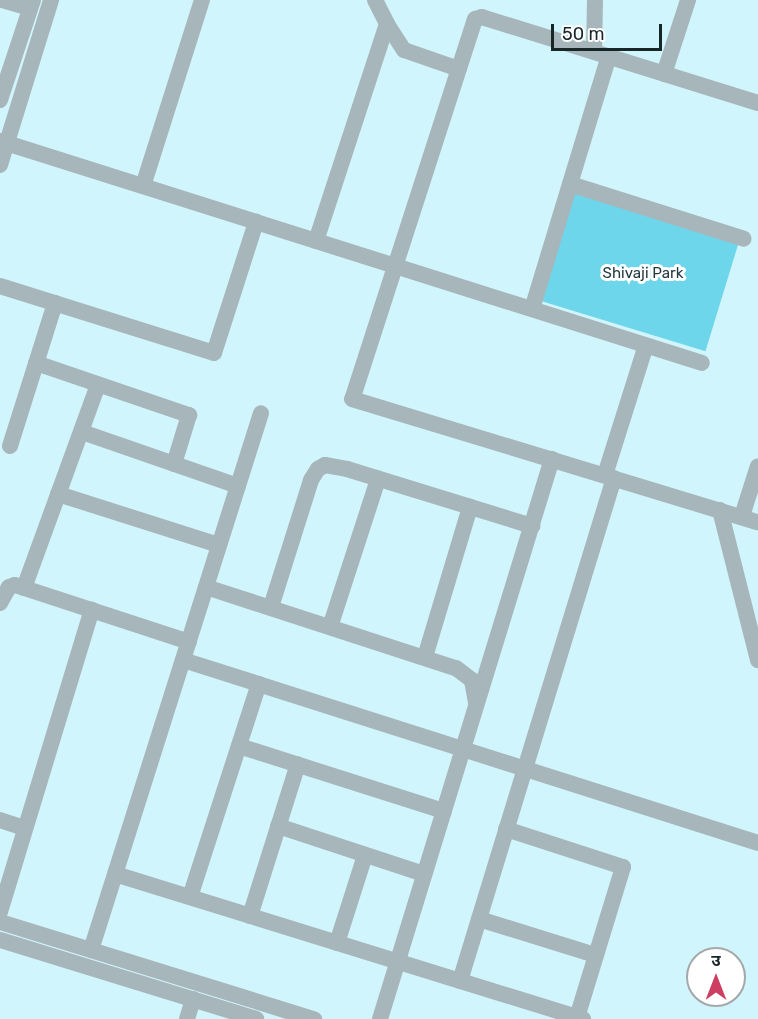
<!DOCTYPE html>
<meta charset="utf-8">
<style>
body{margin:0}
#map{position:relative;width:758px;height:1019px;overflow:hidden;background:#d1f5fd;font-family:Rubik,"Noto Sans Devanagari",sans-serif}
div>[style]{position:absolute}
.green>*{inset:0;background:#6ed6eb;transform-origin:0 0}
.minor>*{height:16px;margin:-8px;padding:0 8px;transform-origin:8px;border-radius:8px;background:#a7b6ba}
span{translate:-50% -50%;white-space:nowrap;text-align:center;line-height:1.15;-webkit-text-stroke:6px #fff;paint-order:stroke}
.park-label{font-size:15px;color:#233a3f}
.north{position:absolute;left:686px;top:947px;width:60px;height:60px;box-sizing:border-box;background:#fff;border:2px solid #a3a8a9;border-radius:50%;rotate:0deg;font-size:16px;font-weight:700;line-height:24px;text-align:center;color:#182628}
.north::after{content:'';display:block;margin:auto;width:21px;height:27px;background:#cd3e63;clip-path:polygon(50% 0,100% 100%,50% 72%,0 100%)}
.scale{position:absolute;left:551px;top:24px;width:111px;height:27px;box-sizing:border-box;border:3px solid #182628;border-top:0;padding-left:8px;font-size:18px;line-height:21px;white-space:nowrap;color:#182628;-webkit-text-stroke:4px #fff;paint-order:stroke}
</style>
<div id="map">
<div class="green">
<div style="left:574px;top:193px;width:172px;height:113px;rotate:17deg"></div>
</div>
<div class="minor">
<div style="left:2px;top:0;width:29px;rotate:16deg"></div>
<div style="left:375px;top:0;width:27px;rotate:63deg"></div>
<div style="left:387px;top:24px;width:31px;rotate:57deg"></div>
<div style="left:404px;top:50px;width:58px;rotate:19.1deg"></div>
<div style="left:594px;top:52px;width:52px;rotate:-88.9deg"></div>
<div style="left:664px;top:74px;width:78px;rotate:-72deg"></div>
<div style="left:0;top:100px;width:105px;rotate:-71.7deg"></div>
<div style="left:758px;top:103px;width:289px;rotate:-162.7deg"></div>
<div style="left:482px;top:17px;width:7px;rotate:164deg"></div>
<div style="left:475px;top:19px;width:399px;rotate:107.9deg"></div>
<div style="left:352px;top:399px;width:424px;rotate:16.9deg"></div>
<div style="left:0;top:141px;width:736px;rotate:17.55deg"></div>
<div style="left:0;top:165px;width:173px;rotate:-72.8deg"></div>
<div style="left:570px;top:184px;width:182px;rotate:17.5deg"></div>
<div style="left:143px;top:186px;width:195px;rotate:-72.4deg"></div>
<div style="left:316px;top:241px;width:228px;rotate:-71.9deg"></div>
<div style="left:0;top:286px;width:224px;rotate:17.4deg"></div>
<div style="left:214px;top:353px;width:138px;rotate:-72.2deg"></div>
<div style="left:532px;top:309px;width:264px;rotate:-73.1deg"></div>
<div style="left:36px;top:363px;width:162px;rotate:18.8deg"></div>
<div style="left:189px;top:415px;width:51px;rotate:107deg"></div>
<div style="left:82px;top:432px;width:165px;rotate:19.1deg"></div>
<div style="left:10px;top:446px;width:150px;rotate:-72.5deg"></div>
<div style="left:605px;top:475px;width:136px;rotate:-72.5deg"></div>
<div style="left:58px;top:494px;width:169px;rotate:17.6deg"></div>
<div style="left:720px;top:510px;width:155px;rotate:75.8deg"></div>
<div style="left:742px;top:516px;width:52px;rotate:-72.3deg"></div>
<div style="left:206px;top:587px;width:263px;rotate:18deg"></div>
<div style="left:456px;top:668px;width:20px;rotate:37deg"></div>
<div style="left:472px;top:680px;width:23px;rotate:80deg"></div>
<div style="left:24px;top:588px;width:216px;rotate:-70deg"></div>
<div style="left:0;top:603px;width:18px;rotate:-61deg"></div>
<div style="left:9px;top:587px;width:6px;rotate:-18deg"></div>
<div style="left:15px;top:585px;width:183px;rotate:18.1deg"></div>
<div style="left:271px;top:607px;width:133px;rotate:-72.5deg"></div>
<div style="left:311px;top:480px;width:13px;rotate:-58deg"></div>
<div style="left:318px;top:469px;width:8px;rotate:-30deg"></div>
<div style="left:325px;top:465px;width:22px;rotate:10deg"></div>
<div style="left:347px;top:469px;width:194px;rotate:17.1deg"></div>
<div style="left:330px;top:627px;width:156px;rotate:-72deg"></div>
<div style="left:425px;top:657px;width:157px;rotate:-73.3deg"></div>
<div style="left:183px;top:660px;width:603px;rotate:17.65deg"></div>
<div style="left:239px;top:746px;width:215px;rotate:17.6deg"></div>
<div style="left:0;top:820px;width:26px;rotate:18deg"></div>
<div style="left:278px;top:826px;width:154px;rotate:18.2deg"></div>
<div style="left:506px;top:829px;width:123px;rotate:18deg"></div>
<div style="left:623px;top:867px;width:157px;rotate:107deg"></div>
<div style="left:115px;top:874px;width:490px;rotate:17.2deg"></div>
<div style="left:190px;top:897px;width:224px;rotate:-72.1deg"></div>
<div style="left:0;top:912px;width:316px;rotate:-73.1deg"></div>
<div style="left:250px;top:916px;width:159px;rotate:-72.5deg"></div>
<div style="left:479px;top:919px;width:121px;rotate:17.2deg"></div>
<div style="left:0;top:922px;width:329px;rotate:17.2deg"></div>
<div style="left:0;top:940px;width:268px;rotate:17.1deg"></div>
<div style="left:337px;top:943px;width:92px;rotate:-72.3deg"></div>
<div style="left:91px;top:950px;width:563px;rotate:-72.43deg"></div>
<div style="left:460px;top:981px;width:526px;rotate:-72.98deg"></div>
<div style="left:187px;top:1019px;width:21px;rotate:-73deg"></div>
<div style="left:380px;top:1019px;width:586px;rotate:-72.93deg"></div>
</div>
<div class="park-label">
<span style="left:643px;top:274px">Shivaji Park</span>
</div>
<div class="north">उ</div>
<div class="scale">50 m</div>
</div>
